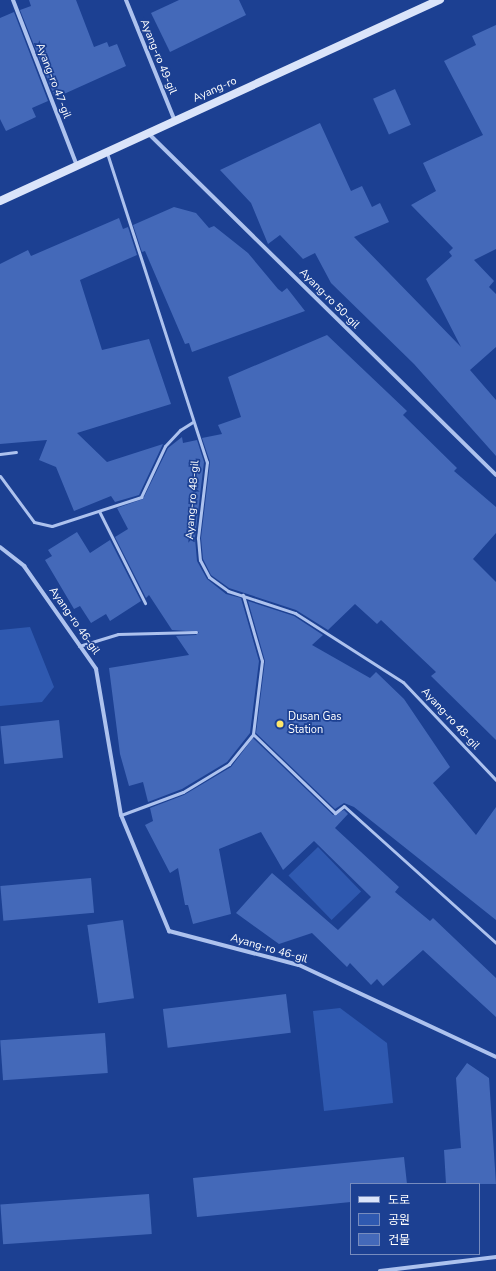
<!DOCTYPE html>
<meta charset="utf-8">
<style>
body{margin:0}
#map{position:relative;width:496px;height:1271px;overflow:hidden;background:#1c4092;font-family:"Nunito Sans","Noto Sans KR",sans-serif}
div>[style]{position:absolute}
.green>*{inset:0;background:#2f59b0;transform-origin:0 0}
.building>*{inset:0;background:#4469b9;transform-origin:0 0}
.service>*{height:3px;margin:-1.5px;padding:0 1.5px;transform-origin:1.5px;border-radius:1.5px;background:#adc2ee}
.minor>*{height:4px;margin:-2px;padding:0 2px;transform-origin:2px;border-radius:2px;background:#adc2ee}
.secondary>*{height:8px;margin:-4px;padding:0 4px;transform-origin:4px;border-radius:4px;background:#dae4fa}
.dots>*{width:11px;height:11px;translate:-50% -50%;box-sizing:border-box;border:2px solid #1c4092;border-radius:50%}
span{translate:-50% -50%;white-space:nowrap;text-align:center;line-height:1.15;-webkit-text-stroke:3.5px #1c4092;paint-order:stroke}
.street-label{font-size:11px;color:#fff}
.poi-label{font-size:11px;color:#fff}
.left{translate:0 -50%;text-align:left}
.legend{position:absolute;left:350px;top:1183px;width:130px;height:72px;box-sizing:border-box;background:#1c4092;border:1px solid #778cbe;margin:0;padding:5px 7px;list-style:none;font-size:12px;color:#fff}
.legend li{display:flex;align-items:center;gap:8px;height:20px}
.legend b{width:20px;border:1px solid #778cbe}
</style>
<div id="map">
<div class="green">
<div style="clip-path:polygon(30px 627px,54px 687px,42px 702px,0 706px,0 630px)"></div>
<div style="left:318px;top:847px;width:62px;height:41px;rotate:46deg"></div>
<div style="clip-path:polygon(340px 1008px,387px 1043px,393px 1103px,324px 1111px,313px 1011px)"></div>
</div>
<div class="building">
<div style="clip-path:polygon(29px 0,76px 0,94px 47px,107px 42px,109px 47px,117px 44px,126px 66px,55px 98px,20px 10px,31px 6px)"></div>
<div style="clip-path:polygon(179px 0,239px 0,246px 15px,170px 52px,151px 13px)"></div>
<div style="clip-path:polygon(14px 12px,48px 101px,32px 108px,36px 117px,6px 131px,0 119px,0 18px)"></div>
<div style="clip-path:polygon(496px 25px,496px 249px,474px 260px,494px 281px,489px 287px,496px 294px,496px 347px,470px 370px,496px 400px,496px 456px,414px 364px,331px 283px,315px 253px,303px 259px,280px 235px,268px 244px,251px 203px,220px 170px,320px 123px,351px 191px,362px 186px,372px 207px,380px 203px,389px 222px,354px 237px,461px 347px,426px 279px,452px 256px,449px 252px,453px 248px,411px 205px,436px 191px,423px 163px,483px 135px,444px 61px,476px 45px,472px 36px)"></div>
<div style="left:395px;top:89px;width:39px;height:24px;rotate:66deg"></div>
<div style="clip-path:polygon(174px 207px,196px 213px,209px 228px,214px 226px,248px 253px,278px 289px,282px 292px,287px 288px,305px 311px,192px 352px,189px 343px,185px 344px,145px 251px,142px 252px,133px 225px)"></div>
<div style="clip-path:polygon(119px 218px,123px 229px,128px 227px,137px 255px,80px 280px,102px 350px,149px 339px,171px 404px,77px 433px,107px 462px,163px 444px,139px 495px,115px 502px,111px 496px,74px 511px,56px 467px,39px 460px,47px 440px,0 444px,0 264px,28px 250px,31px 256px)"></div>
<div style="clip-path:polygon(327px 335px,407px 411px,403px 415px,457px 468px,454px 471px,496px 507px,496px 533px,473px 559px,496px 582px,496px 740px,431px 676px,436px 672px,381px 620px,377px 624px,355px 604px,328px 630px,296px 610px,229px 588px,211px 575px,203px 559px,201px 538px,210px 462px,202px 438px,222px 434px,218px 425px,241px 417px,228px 377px)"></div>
<div style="clip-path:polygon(182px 437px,183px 443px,197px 440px,204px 462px,195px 538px,197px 561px,207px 579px,226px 594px,241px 598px,259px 661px,250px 733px,227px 762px,182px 789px,148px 802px,143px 782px,129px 786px,120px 754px,109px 668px,189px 655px,176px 636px,196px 635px,199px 632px,172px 630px,149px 595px,146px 598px,115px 537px,128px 529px,117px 508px,143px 499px,168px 448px)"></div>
<div style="clip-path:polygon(77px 532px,90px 553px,110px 540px,141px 601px,110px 621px,106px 614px,91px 623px,80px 606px,74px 609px,45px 560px,52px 556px,48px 550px)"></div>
<div style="clip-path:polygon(248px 601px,294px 616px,323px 635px,312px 645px,370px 678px,376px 672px,404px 699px,450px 767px,433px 783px,476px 835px,496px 807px,496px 920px,354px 807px,344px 803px,335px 809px,256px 733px,265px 661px)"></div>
<div style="left:59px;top:720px;width:38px;height:59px;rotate:84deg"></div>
<div style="clip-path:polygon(253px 738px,333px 815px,344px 810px,348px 814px,335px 828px,399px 887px,395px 892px,430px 921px,433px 918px,496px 978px,496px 1017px,423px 950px,383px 986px,377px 979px,371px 985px,350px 963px,347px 967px,312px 933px,279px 944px,236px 913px,272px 873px,338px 930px,371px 897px,314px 841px,283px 870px,261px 832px,219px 849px,231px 914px,193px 924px,188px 905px,185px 905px,178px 868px,170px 873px,145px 825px,153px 821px,150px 808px,184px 795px,231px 767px)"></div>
<div style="left:91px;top:878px;width:35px;height:91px;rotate:85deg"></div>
<div style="left:123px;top:920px;width:79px;height:36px;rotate:82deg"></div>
<div style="left:286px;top:994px;width:39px;height:124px;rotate:83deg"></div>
<div style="left:105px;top:1033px;width:40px;height:105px;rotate:86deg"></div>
<div style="clip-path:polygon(467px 1063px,489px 1078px,496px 1184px,446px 1184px,444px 1150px,461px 1148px,456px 1078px)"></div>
<div style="clip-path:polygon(404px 1157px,407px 1184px,351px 1184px,351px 1202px,197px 1217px,193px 1178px)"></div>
<div style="left:149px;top:1194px;width:40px;height:149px;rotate:86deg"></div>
</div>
<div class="service">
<div style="left:107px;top:153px;width:325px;rotate:72.1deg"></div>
<div style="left:207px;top:462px;width:77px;rotate:96.8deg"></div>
<div style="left:198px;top:538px;width:22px;rotate:85deg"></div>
<div style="left:200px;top:560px;width:19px;rotate:62deg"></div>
<div style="left:209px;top:577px;width:24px;rotate:36deg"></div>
<div style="left:228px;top:591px;width:71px;rotate:18.2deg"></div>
<div style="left:295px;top:613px;width:128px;rotate:32.6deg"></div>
<div style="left:403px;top:682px;width:135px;rotate:46.5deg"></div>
<div style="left:0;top:454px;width:16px;rotate:-7deg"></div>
<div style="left:0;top:476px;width:57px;rotate:53.5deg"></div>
<div style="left:34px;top:522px;width:18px;rotate:13deg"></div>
<div style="left:52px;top:526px;width:94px;rotate:-18deg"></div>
<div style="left:141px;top:497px;width:56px;rotate:-64.8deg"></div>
<div style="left:165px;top:446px;width:22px;rotate:-47deg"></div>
<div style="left:180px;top:430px;width:15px;rotate:-32deg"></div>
<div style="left:99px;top:511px;width:103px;rotate:63.4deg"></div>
<div style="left:79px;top:646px;width:41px;rotate:-17.1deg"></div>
<div style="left:118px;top:634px;width:78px;rotate:-1.5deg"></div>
<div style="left:253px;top:734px;width:114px;rotate:43.9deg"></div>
<div style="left:335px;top:813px;width:11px;rotate:-38deg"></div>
<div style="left:344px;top:806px;width:205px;rotate:42deg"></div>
<div style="left:121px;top:815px;width:66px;rotate:-20.4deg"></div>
<div style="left:183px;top:792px;width:54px;rotate:-31.3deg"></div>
<div style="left:229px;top:764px;width:38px;rotate:-51deg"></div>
<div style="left:253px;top:734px;width:74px;rotate:-83deg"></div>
<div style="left:262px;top:661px;width:69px;rotate:-106.1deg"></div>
</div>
<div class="minor">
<div style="left:13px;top:0;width:178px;rotate:68.9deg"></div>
<div style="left:126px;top:0;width:131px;rotate:68deg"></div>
<div style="left:150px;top:135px;width:485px;rotate:44.5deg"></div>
<div style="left:0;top:547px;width:31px;rotate:38deg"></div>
<div style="left:24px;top:566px;width:126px;rotate:55deg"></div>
<div style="left:96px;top:669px;width:148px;rotate:80.3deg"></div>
<div style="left:121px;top:815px;width:126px;rotate:67.5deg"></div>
<div style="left:169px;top:931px;width:134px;rotate:14.7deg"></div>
<div style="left:299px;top:965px;width:217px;rotate:25deg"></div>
<div style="left:380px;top:1271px;width:117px;rotate:-6.9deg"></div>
</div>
<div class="secondary">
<div style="left:0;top:201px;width:484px;rotate:-24.6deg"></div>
</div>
<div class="dots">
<div style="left:280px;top:724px;background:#fee76b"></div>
</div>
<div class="street-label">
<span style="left:158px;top:57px;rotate:68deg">Ayang-ro 49-gil</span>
<span style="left:53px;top:81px;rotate:69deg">Ayang-ro 47-gil</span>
<span style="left:215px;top:90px;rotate:-24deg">Ayang-ro</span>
<span style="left:329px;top:299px;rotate:45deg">Ayang-ro 50-gil</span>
<span style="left:193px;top:500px;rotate:-86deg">Ayang-ro 48-gil</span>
<span style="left:74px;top:621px;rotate:55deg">Ayang-ro 46-gil</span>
<span style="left:450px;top:719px;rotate:47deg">Ayang-ro 48-gil</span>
<span style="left:269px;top:949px;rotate:16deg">Ayang-ro 46-gil</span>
</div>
<div class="poi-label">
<span class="left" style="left:288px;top:724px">Dusan Gas<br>Station</span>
</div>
<ul class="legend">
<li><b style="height:5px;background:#dae4fa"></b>도로</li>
<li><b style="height:11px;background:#2f59b0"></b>공원</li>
<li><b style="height:11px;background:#4469b9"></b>건물</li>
</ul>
</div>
